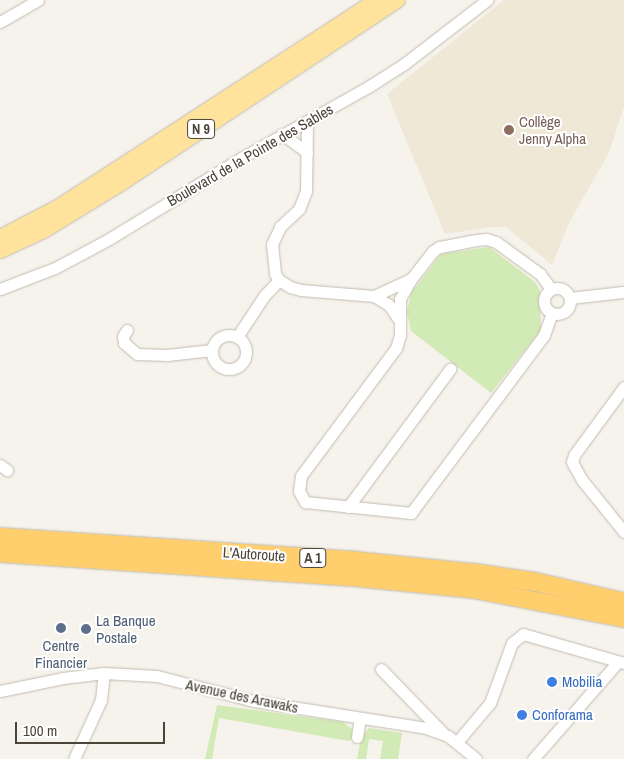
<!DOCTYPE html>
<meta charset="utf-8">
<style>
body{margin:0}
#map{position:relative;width:624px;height:759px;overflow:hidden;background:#f6f3ec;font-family:"Archivo Narrow",sans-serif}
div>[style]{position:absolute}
.education>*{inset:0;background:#efe8d6}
.green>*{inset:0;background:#d2eab5}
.roads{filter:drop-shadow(0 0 1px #c2bbae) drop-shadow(0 0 1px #c2bbae)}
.minor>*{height:11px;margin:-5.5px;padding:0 5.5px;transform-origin:5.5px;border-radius:5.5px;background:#fff}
.minor>.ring{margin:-5.5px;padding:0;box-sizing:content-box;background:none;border:11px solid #fff;border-radius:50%}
.major>*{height:15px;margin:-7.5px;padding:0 7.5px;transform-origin:7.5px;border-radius:7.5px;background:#ffe39c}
.highway>*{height:18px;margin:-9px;padding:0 9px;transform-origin:9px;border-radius:9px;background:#ffcf6e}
.dots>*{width:14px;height:14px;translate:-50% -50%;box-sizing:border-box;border:2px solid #fff;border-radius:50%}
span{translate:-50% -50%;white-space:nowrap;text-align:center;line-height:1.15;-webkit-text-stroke:4px #fff;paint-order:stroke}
.shield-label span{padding:1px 4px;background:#fff;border:1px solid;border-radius:4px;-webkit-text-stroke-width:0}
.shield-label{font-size:14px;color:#4b4439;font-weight:700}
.education-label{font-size:15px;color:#785e54}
.left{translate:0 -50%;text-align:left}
.street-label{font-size:15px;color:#4b4439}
.service-label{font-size:15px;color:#4e5e75}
.shop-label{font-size:15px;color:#366cbe}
.scale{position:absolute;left:15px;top:722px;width:150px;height:22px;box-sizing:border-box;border:2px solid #4b4439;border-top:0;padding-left:6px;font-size:15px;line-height:18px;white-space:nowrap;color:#4b4439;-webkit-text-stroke:4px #fff;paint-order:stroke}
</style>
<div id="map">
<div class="education">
<div style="clip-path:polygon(504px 0,624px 0,624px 107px,609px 153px,569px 223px,552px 265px,506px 227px,492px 227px,445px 234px,387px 94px)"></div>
</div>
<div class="green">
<div style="clip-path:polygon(489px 247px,535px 282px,540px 291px,541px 330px,491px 393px,411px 331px,407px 312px,411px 293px,441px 254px)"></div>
<div style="clip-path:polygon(217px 705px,343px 722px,352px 729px,354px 737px,349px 741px,219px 718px,212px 759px,205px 759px)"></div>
<div style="clip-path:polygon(369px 728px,402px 733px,398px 759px,380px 759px,383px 741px,369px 739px,366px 759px,357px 759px,361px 738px)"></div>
</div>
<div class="roads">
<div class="minor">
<div style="left:0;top:22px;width:44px;rotate:-30.1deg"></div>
<div style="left:307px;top:122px;width:69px;rotate:90.8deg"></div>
<div style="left:306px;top:191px;width:19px;rotate:111deg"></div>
<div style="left:299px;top:209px;width:26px;rotate:137deg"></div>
<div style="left:280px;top:227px;width:19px;rotate:115deg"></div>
<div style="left:272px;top:244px;width:30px;rotate:84deg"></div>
<div style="left:275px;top:274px;width:7px;rotate:56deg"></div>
<div style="left:279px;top:280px;width:13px;rotate:32deg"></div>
<div style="left:290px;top:287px;width:11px;rotate:15deg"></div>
<div style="left:301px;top:290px;width:73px;rotate:4.7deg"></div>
<div style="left:374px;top:296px;width:41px;rotate:-24.7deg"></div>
<div style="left:282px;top:134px;width:31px;rotate:36deg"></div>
<div class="ring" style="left:544px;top:288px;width:15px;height:15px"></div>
<div style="left:0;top:289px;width:59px;rotate:-20.9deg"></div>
<div style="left:55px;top:268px;width:61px;rotate:-28.2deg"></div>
<div style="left:109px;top:239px;width:155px;rotate:-31.5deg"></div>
<div style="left:241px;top:158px;width:145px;rotate:-29.2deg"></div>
<div style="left:368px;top:87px;width:43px;rotate:-32.6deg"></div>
<div style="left:404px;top:64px;width:105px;rotate:-37.6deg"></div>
<div style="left:551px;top:289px;width:19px;rotate:-126deg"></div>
<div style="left:540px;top:274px;width:54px;rotate:-144deg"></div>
<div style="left:496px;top:242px;width:10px;rotate:-163deg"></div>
<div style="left:486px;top:239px;width:10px;rotate:174deg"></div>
<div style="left:476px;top:240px;width:38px;rotate:169deg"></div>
<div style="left:439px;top:247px;width:7px;rotate:146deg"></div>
<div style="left:433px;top:251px;width:36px;rotate:128deg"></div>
<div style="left:411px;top:279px;width:23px;rotate:119deg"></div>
<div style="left:400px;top:299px;width:36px;rotate:90deg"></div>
<div style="left:400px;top:335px;width:14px;rotate:107deg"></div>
<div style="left:396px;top:348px;width:159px;rotate:126.6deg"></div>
<div style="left:301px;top:476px;width:15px;rotate:98deg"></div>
<div style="left:299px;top:491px;width:13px;rotate:61deg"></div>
<div style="left:305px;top:502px;width:107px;rotate:5.9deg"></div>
<div style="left:411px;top:513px;width:222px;rotate:-53.2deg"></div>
<div style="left:544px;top:335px;width:23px;rotate:-70deg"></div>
<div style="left:374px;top:296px;width:17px;rotate:31deg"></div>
<div style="left:389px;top:305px;width:18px;rotate:56deg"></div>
<div style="left:570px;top:298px;width:53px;rotate:-6.5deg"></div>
<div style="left:127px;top:330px;width:7px;rotate:124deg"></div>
<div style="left:123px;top:336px;width:7px;rotate:82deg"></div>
<div style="left:124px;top:343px;width:17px;rotate:40deg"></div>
<div style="left:137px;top:354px;width:30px;rotate:2deg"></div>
<div style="left:167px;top:355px;width:45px;rotate:-6.3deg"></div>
<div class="ring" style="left:212px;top:335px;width:23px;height:23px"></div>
<div style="left:237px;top:337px;width:49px;rotate:-56.6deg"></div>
<div style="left:264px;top:296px;width:22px;rotate:-47deg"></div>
<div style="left:624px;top:387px;width:84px;rotate:126.3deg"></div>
<div style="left:574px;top:455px;width:7px;rotate:106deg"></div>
<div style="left:572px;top:462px;width:21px;rotate:61deg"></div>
<div style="left:582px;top:480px;width:67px;rotate:51.1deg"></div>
<div style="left:0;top:465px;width:9px;rotate:36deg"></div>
<div style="left:348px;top:507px;width:172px;rotate:-53.5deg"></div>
<div style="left:381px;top:669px;width:88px;rotate:45.9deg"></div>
<div style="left:0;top:691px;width:64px;rotate:-11.7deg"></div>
<div style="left:63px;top:678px;width:41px;rotate:-7deg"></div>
<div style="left:104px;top:673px;width:53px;rotate:3.2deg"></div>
<div style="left:157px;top:676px;width:100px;rotate:14.5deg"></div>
<div style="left:254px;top:701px;width:174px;rotate:8.9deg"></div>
<div style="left:426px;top:728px;width:23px;rotate:20deg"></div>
<div style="left:448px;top:736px;width:36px;rotate:39deg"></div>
<div style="left:357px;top:737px;width:18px;rotate:-81deg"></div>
<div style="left:457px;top:742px;width:51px;rotate:-49.8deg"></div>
<div style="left:490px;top:703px;width:64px;rotate:-69.9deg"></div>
<div style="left:512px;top:643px;width:14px;rotate:-39deg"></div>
<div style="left:523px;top:634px;width:105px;rotate:16deg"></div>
<div style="left:74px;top:759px;width:65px;rotate:-65.4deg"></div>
<div style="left:101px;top:700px;width:27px;rotate:-84deg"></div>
<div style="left:533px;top:759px;width:129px;rotate:-48.8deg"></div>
</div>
<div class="major">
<div style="left:0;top:237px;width:67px;rotate:-27.7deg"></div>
<div style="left:59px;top:206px;width:378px;rotate:-33deg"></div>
<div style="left:0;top:250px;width:47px;rotate:-24.9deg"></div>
<div style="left:43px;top:230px;width:90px;rotate:-31.4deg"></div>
<div style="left:120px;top:183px;width:332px;rotate:-33.5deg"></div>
</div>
<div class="highway">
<div style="left:0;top:537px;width:358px;rotate:3.8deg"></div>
<div style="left:357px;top:561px;width:120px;rotate:5.8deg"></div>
<div style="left:476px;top:573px;width:61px;rotate:8.5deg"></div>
<div style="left:536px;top:582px;width:90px;rotate:12.8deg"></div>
<div style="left:0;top:553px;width:364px;rotate:3.9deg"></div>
<div style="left:363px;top:578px;width:111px;rotate:5.7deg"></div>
<div style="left:473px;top:589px;width:154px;rotate:10.9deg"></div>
</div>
</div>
<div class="dots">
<div style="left:509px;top:130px;background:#8d6e63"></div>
<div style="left:61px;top:628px;background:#5c6f8a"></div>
<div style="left:86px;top:629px;background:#5c6f8a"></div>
<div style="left:552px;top:682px;background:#3f7fe0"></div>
<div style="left:522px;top:715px;background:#3f7fe0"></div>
</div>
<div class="shield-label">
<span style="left:201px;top:129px">N 9</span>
<span style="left:313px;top:558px">A 1</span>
</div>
<div class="education-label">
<span class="left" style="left:519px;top:130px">Collège<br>Jenny Alpha</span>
</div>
<div class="street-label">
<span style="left:250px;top:155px;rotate:-30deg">Boulevard de la Pointe des Sables</span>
<span style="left:254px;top:554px;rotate:4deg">L'Autoroute</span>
<span style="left:242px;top:696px;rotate:12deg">Avenue des Arawaks</span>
</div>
<div class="service-label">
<span class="left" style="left:96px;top:629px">La Banque<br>Postale</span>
<span style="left:61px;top:654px">Centre<br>Financier</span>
</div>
<div class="shop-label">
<span class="left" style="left:562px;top:682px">Mobilia</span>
<span class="left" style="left:532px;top:715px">Conforama</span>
</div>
<div class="scale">100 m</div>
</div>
